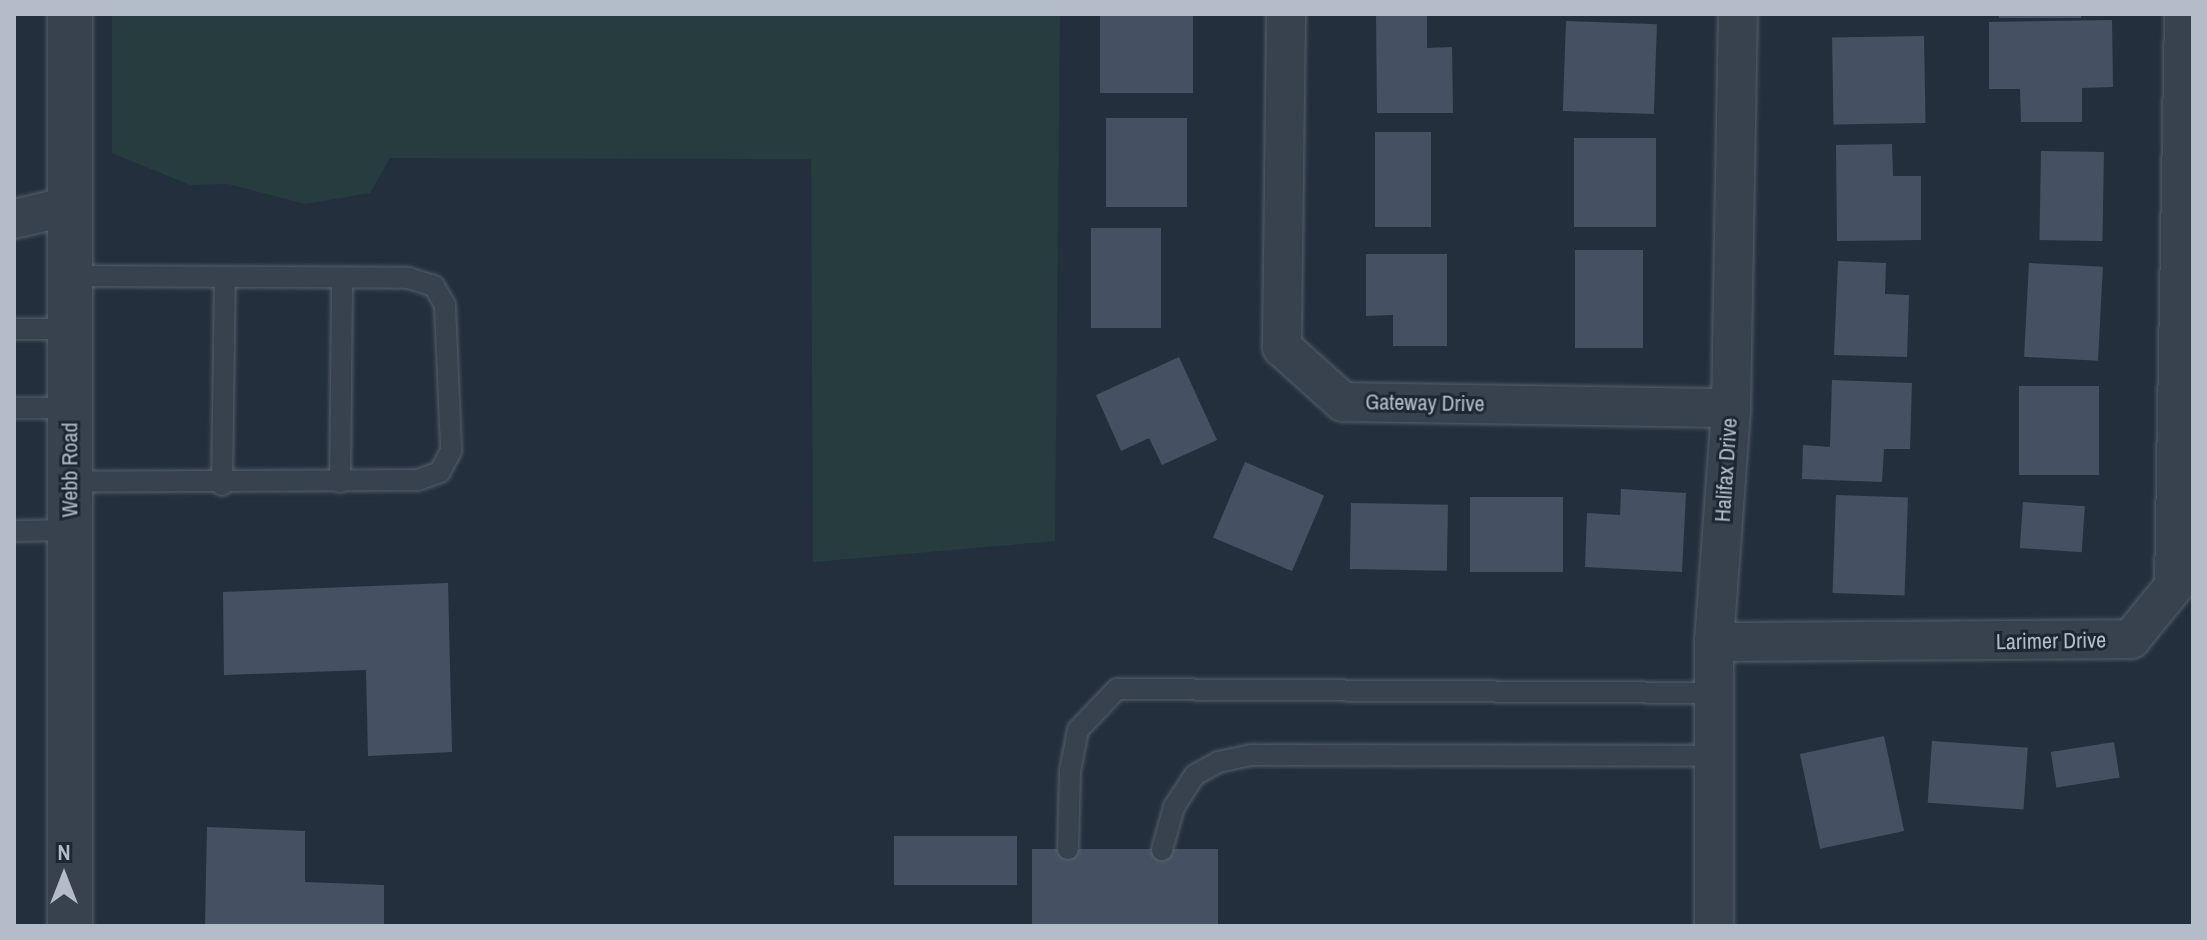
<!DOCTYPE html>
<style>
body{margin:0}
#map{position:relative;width:2207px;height:940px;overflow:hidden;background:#242f3e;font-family:"Archivo Narrow",sans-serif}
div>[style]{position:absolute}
.green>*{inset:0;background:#263c3f}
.building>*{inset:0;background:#455162;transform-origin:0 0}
.roads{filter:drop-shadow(0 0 2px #565f6c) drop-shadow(0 0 2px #565f6c)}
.service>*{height:20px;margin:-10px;padding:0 10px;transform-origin:10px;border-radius:10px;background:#38414e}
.minor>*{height:38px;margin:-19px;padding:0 19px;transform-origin:19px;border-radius:19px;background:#38414e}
.tertiary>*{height:44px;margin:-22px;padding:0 22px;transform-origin:22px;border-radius:22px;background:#38414e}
span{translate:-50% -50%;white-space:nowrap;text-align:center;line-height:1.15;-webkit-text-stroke:6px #1d2633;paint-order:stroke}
.street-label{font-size:22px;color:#b4bcc9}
.frame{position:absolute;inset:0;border:16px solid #b4bcc9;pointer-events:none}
.north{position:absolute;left:24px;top:836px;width:80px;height:80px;-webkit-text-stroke:6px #1d2633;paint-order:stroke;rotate:0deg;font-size:22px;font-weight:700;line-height:32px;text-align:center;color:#b4bcc9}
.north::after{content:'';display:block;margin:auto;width:28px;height:36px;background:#b4bcc9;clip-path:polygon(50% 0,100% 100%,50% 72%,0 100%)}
</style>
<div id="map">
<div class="green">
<div style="clip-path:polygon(112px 14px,1060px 14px,1055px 541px,813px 562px,811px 159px,390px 158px,370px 193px,305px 204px,228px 184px,190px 185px,112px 153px)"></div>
</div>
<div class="building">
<div style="left:1100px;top:14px;width:93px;height:79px"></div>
<div style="left:1999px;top:14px;width:82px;height:4px"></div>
<div style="clip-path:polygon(1427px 15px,1427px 48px,1452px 47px,1453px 113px,1377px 113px,1376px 16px)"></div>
<div style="clip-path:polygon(2112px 20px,2113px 87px,2082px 88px,2082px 122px,2021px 122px,2020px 89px,1989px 89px,1989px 22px)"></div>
<div style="left:1566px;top:21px;width:91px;height:90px;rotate:2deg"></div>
<div style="left:1924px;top:36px;width:87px;height:92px;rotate:89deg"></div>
<div style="left:1106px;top:118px;width:81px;height:89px"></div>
<div style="left:1375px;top:132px;width:56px;height:95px"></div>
<div style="left:1574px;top:138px;width:82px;height:89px"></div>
<div style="clip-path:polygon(1892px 144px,1893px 176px,1921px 176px,1921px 240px,1837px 241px,1836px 145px)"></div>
<div style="left:2041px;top:151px;width:63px;height:89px;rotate:1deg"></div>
<div style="left:1091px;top:228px;width:70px;height:100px"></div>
<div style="left:1575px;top:250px;width:68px;height:98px"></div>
<div style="clip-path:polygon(1366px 254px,1447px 254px,1447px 346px,1393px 346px,1393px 315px,1366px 316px)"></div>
<div style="clip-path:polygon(1838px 261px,1886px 263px,1885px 294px,1909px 295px,1907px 357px,1834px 355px)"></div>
<div style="left:2029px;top:263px;width:74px;height:94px;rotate:3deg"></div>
<div style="clip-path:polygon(1179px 357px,1217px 440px,1162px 465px,1149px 438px,1121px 451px,1096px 395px)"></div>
<div style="clip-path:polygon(1832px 380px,1912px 383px,1910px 449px,1884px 449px,1882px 482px,1802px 479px,1803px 445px,1830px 447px)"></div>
<div style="left:2019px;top:386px;width:80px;height:89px"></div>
<div style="left:1245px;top:462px;width:86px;height:82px;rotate:23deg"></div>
<div style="clip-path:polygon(1621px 489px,1686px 493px,1682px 572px,1585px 567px,1587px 513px,1620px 515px)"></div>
<div style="left:1836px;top:495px;width:72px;height:98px;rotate:2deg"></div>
<div style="left:1470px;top:497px;width:93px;height:75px"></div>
<div style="left:2023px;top:502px;width:62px;height:46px;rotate:4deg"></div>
<div style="left:1351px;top:503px;width:97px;height:66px;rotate:1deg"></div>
<div style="clip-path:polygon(448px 583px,452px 752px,368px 756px,366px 670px,224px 675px,223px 592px)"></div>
<div style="left:1884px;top:736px;width:97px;height:86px;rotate:78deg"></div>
<div style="left:1932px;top:741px;width:96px;height:62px;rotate:4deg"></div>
<div style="left:2114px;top:742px;width:36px;height:64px;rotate:81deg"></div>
<div style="clip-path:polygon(207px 827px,305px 831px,305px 882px,384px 885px,384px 926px,205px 926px)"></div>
<div style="left:894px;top:836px;width:123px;height:49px"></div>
<div style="left:1032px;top:849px;width:186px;height:77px"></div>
</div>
<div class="roads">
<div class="service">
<div style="left:70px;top:276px;width:338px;rotate:0.3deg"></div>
<div style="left:408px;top:278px;width:27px;rotate:17deg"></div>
<div style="left:434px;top:286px;width:22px;rotate:60deg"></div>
<div style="left:445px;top:305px;width:146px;rotate:87.6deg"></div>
<div style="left:451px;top:451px;width:24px;rotate:118deg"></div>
<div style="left:440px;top:472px;width:23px;rotate:160deg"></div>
<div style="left:418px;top:480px;width:348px;rotate:179.7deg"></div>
<div style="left:14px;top:329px;width:56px"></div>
<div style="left:14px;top:408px;width:56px"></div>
<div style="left:340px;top:482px;width:204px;rotate:-89.4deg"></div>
<div style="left:222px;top:485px;width:208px;rotate:-89.2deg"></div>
<div style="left:14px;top:531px;width:56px;rotate:-1deg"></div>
<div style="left:1068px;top:849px;width:78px;rotate:-88.5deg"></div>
<div style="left:1070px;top:771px;width:42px;rotate:-79deg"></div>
<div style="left:1078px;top:730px;width:57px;rotate:-46.4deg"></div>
<div style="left:1117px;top:689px;width:597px;rotate:0.38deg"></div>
<div style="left:1162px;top:850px;width:45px;rotate:-74.4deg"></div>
<div style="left:1174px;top:807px;width:38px;rotate:-57deg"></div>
<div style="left:1195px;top:775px;width:26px;rotate:-29deg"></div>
<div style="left:1218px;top:762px;width:34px;rotate:-12deg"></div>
<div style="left:1251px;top:755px;width:463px;rotate:0.1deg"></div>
</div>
<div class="minor">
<div style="left:1286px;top:14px;width:333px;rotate:90.7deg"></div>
<div style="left:1282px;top:347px;width:82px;rotate:42deg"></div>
<div style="left:1343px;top:402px;width:388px;rotate:0.9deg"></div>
<div style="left:14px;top:219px;width:57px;rotate:-13.1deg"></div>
<div style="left:1714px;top:642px;width:417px;rotate:-0.4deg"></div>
<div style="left:2131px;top:639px;width:68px;rotate:-50.9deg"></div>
<div style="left:2174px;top:586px;width:572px;rotate:-89deg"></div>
<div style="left:1714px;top:926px;width:284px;rotate:-90deg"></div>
<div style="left:1714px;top:642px;width:235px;rotate:-85.8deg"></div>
<div style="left:1731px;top:408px;width:394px;rotate:-89deg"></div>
</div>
<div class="tertiary">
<div style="left:70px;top:926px;width:912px;rotate:-90deg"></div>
</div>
</div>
<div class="street-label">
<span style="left:1425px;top:403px;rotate:1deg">Gateway Drive</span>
<span style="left:70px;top:470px;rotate:-90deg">Webb Road</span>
<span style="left:1726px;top:470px;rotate:-86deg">Halifax Drive</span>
<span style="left:2051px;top:641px;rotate:-1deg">Larimer Drive</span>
</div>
<div class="frame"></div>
<div class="north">N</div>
</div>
